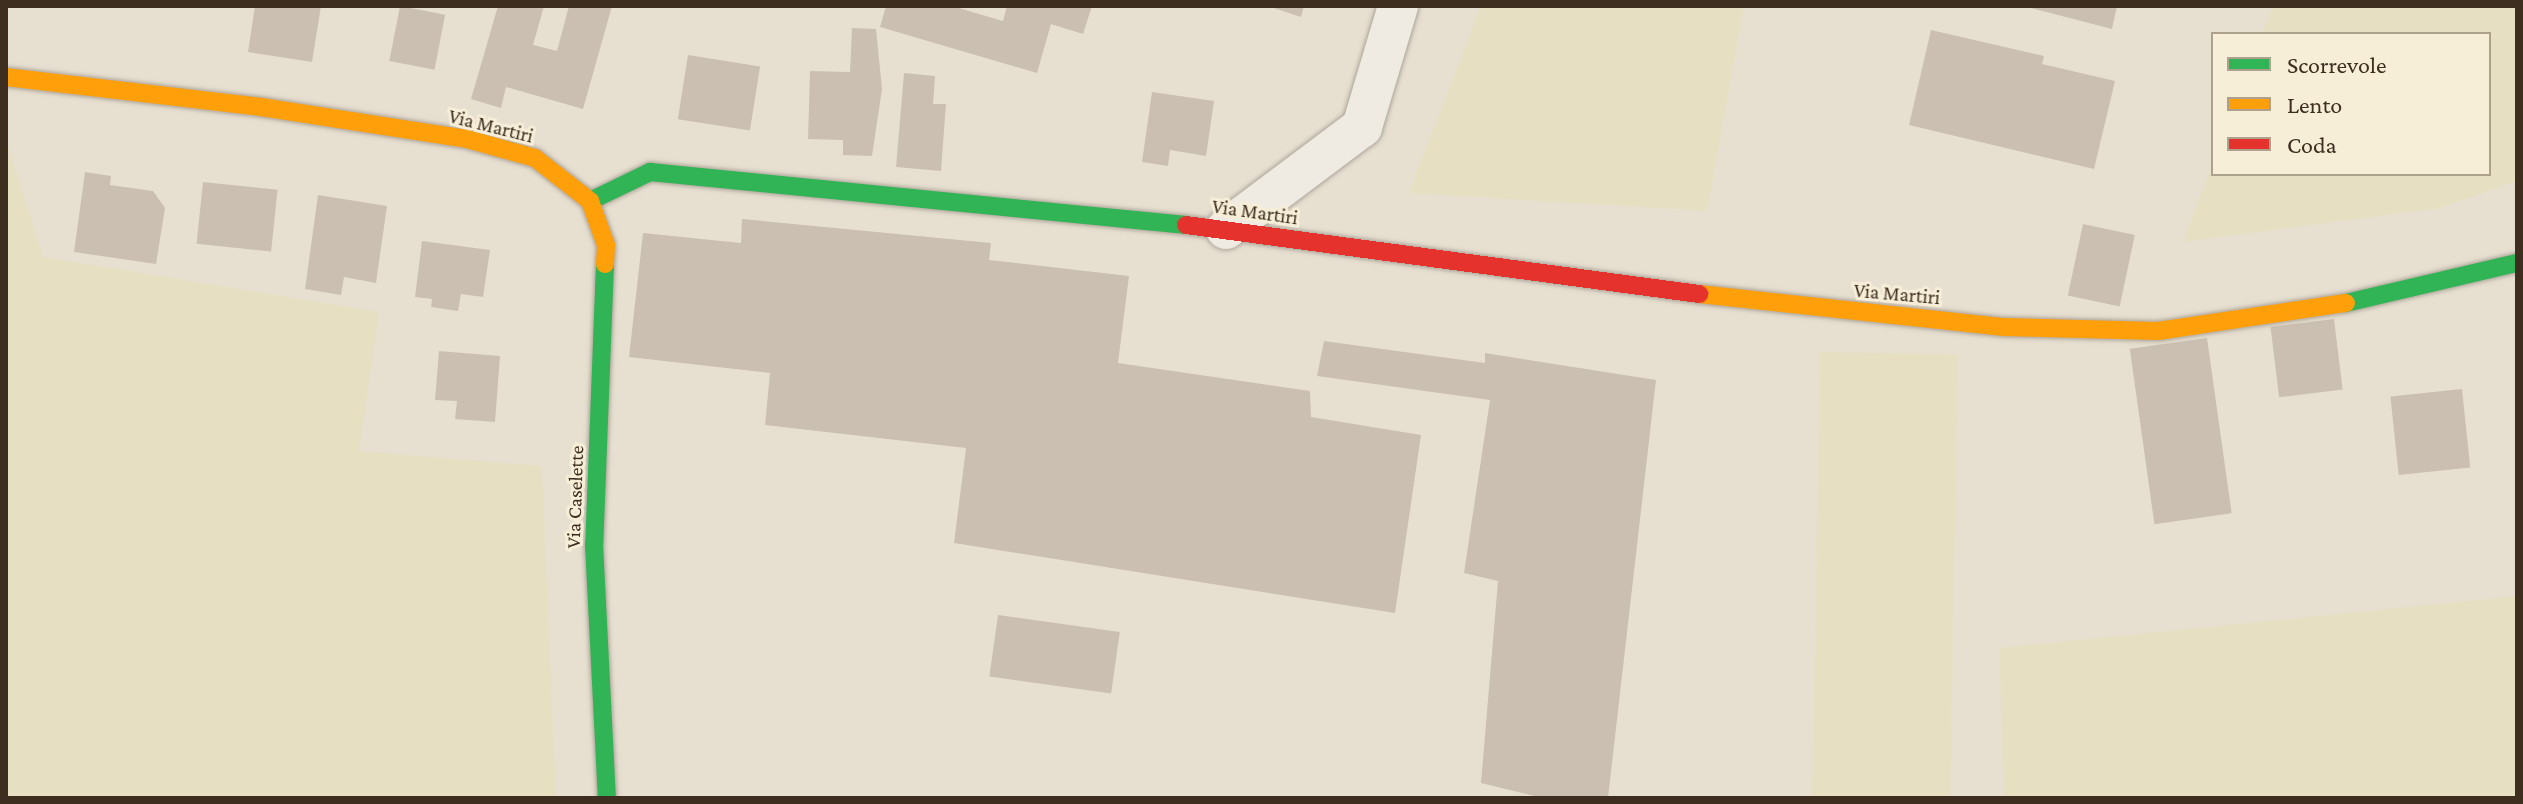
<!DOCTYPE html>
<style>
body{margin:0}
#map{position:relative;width:2523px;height:804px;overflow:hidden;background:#e7e0d1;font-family:"Crimson Pro",serif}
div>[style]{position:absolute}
.farmland>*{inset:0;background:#e6dfc2;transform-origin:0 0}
.building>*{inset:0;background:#cbbfb2;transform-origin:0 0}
.roads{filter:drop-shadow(0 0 2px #ada599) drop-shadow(0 0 2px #ada599)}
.street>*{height:40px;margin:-20px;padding:0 20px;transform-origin:20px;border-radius:20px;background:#efebe3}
.fast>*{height:18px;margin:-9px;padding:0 9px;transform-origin:9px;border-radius:9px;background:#30b455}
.slow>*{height:18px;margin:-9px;padding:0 9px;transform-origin:9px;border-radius:9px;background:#ff9f0a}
.jam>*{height:18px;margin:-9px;padding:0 9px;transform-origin:9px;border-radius:9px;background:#e5322d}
span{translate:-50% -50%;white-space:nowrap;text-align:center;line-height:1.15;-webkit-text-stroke:6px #f7eed8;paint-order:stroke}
.street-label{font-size:20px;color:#3d2e20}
.frame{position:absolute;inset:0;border:8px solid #3d2e20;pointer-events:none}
.legend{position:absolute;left:2211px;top:32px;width:280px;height:144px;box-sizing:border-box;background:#f7eed8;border:2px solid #ada18e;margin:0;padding:10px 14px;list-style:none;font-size:24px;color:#3d2e20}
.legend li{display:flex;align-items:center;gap:16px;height:40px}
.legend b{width:40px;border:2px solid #ada18e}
</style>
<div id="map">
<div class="farmland">
<div style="clip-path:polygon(1481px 6px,1744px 6px,1707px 211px,1409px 193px)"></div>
<div style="clip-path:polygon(2273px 6px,2517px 6px,2517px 181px,2440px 208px,2183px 242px,2213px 163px,2213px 174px,2489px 174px,2489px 34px,2262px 34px)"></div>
<div style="clip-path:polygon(6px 139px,43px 257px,379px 312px,359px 451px,542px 466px,556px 798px,6px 798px)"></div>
<div style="left:1820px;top:352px;width:138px;height:446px;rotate:1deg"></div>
<div style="clip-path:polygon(2517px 596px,2517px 798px,2004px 798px,1999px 648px)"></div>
</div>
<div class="building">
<div style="clip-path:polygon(255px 6px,321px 6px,312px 62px,248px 52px)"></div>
<div style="left:400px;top:6px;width:46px;height:56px;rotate:11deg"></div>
<div style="clip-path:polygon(498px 6px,544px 6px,533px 45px,557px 51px,569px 6px,612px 6px,583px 109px,506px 87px,501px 108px,471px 99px)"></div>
<div style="clip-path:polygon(886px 6px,952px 6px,1003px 21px,1007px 6px,1092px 6px,1083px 34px,1051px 24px,1037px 73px,880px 27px)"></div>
<div style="clip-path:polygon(1268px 6px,1304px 6px,1301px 17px)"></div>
<div style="clip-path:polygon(2023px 6px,2117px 6px,2112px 29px)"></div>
<div style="clip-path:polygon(852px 28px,876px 29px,882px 89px,872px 156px,843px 155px,843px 140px,808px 139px,810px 71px,850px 72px)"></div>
<div style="clip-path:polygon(1931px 30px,2044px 56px,2042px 64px,2115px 81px,2094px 169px,1909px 125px)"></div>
<div style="left:688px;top:55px;width:73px;height:65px;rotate:9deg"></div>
<div style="clip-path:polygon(904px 73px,935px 76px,933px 104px,946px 104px,941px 171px,896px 167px)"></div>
<div style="clip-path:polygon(1152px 92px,1214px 101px,1206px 156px,1170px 150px,1168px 166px,1142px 162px)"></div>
<div style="clip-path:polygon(85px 172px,111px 176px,110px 185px,153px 191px,165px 208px,156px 264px,74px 252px)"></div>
<div style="left:203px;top:182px;width:75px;height:62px;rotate:6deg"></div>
<div style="clip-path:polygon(318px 195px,387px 206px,376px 283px,344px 277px,341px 295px,305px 289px)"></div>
<div style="clip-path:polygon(742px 219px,991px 243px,989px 260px,1129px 276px,1118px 363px,1310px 391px,1311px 417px,1421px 435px,1395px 613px,954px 543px,966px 448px,765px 425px,770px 373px,629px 357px,643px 233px,741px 243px)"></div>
<div style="left:2083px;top:224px;width:53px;height:73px;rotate:12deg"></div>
<div style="clip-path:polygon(422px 241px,490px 250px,483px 297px,461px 294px,458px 311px,431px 307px,432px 299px,415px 297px)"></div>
<div style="left:2334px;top:319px;width:71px;height:64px;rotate:83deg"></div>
<div style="left:2207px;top:338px;width:177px;height:78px;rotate:82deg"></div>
<div style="clip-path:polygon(1324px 341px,1485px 363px,1485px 353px,1656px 380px,1608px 798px,1543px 798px,1481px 783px,1498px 581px,1464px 573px,1490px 400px,1317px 376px)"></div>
<div style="clip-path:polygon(439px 351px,500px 356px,495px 422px,455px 419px,457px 401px,435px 400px)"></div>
<div style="left:2462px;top:389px;width:79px;height:72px;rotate:84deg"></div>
<div style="left:998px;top:615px;width:123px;height:62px;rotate:8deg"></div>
</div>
<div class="roads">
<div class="street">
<div style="left:1226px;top:229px;width:170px;rotate:-36.9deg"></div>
<div style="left:1362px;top:127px;width:126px;rotate:-73.4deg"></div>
</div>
<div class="fast">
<div style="left:590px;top:201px;width:67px;rotate:-25.8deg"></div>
<div style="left:650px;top:172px;width:539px;rotate:5.65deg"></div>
<div style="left:605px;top:264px;width:280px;rotate:92.2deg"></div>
<div style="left:594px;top:544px;width:254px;rotate:87.1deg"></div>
<div style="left:2346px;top:303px;width:176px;rotate:-13.2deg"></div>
</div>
<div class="slow">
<div style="left:6px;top:77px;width:257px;rotate:6.7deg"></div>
<div style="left:261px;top:107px;width:208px;rotate:8.8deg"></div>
<div style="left:467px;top:139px;width:71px;rotate:15.6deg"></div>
<div style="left:535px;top:158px;width:70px;rotate:38deg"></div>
<div style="left:590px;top:201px;width:47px;rotate:70deg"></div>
<div style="left:606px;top:245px;width:19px;rotate:93deg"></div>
<div style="left:1699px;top:294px;width:307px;rotate:6.2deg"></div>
<div style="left:2004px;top:327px;width:154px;rotate:1.5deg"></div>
<div style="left:2158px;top:331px;width:190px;rotate:-8.5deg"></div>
</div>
<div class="jam">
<div style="left:1186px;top:225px;width:518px;rotate:7.66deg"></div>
</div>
</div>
<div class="street-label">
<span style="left:491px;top:126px;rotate:14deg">Via Martiri</span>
<span style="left:1255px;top:212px;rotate:8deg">Via Martiri</span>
<span style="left:1897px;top:294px;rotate:5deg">Via Martiri</span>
<span style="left:575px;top:497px;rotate:-88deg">Via Caselette</span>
</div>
<div class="frame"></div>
<ul class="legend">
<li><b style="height:10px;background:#30b455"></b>Scorrevole</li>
<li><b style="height:10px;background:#ff9f0a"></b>Lento</li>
<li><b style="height:10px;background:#e5322d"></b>Coda</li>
</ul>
</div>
